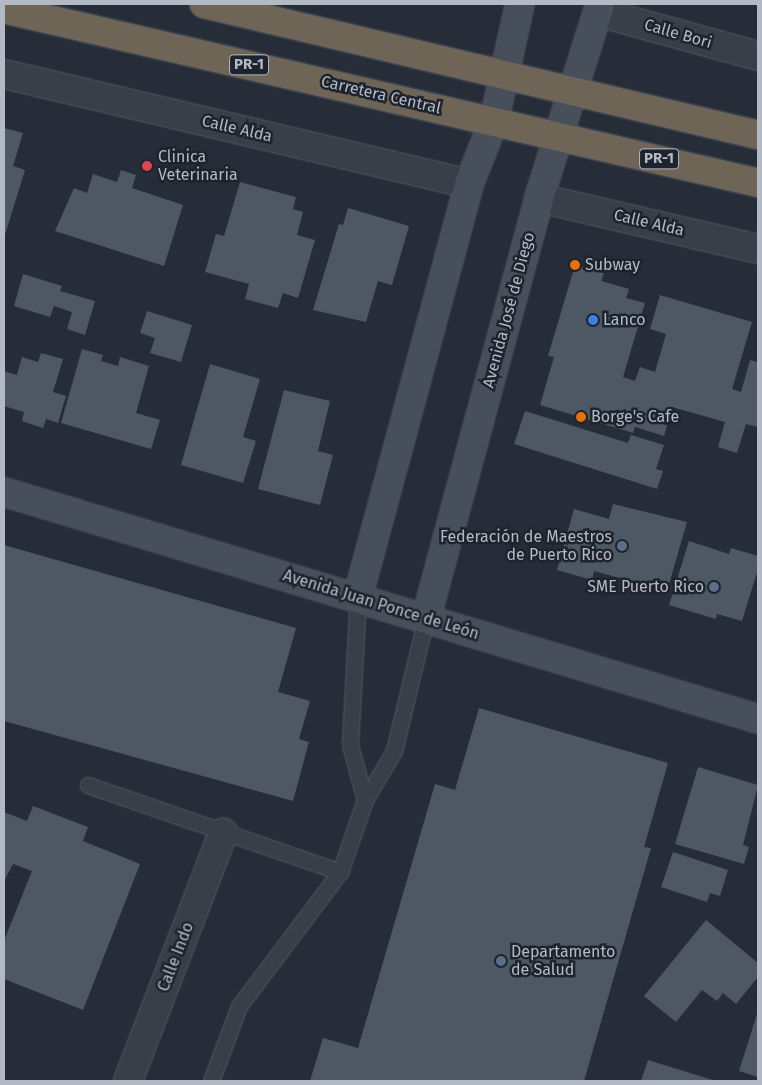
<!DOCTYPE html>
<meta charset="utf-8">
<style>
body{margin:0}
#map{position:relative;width:762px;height:1085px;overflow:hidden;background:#262d38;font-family:"Fira Sans",sans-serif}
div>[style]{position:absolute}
.building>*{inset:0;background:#4e5864}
.roads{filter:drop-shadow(0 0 1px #545a64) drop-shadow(0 0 1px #545a64)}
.lane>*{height:15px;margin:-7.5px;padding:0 7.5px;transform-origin:7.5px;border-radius:7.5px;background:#393f49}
.street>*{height:28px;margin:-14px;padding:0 14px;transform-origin:14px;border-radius:14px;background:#393f49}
.secondary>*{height:28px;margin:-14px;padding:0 14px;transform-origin:14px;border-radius:14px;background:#474f5b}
.highway>*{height:28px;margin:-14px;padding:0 14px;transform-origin:14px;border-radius:14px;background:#6e6557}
.dots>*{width:14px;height:14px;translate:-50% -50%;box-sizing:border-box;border:2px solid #1e242e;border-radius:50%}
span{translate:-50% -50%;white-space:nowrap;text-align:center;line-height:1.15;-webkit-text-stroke:5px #1e242e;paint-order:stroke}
.shield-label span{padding:1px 4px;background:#1e242e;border:1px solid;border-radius:4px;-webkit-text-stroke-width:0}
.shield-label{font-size:15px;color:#b4bac5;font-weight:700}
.street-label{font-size:16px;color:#b4bac5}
.poi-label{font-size:16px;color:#b4bac5}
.left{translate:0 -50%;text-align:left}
.right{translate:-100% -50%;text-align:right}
.frame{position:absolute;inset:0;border:5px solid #b4bac5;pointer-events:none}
</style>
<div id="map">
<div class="building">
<div style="clip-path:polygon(4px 128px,23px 133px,13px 166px,25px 170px,4px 238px)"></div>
<div style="clip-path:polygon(121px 170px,136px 175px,132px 188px,183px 205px,164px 266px,55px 231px,74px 188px,87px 193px,93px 174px,117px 182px)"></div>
<div style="clip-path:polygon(240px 182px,296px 197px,293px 209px,303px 212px,297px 235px,315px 240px,298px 298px,283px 293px,278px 308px,245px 299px,249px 284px,205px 272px,216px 234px,224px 236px)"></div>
<div style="clip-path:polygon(348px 208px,409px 226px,392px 285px,378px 281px,366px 322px,313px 310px,339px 224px,343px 225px)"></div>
<div style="clip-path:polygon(575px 265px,604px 273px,601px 281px,629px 289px,626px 298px,645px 303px,623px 377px,635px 381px,640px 367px,655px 372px,666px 334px,650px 329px,660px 295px,752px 322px,732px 389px,741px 392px,750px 360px,758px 362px,758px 427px,746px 424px,737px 453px,718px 447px,725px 422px,672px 407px,664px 436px,635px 427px,633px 433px,540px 405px,554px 357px,548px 356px)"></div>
<div style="clip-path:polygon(23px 274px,62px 286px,60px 291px,95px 301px,85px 335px,67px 329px,72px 312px,54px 306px,50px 317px,14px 306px)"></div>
<div style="clip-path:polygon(147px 311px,192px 325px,181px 362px,150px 353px,155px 338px,140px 333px)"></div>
<div style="clip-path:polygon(82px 349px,103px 355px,101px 361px,118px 366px,120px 357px,149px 366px,136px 413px,160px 420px,151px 449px,61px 423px)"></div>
<div style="clip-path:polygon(41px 353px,63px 359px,53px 392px,66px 396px,58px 423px,46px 419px,43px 428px,22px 421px,24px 412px,4px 406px,4px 371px,17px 375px,22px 357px,38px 362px)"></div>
<div style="clip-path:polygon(210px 364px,260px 379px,243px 437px,256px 441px,243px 483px,181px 465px)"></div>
<div style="clip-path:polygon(284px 390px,330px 401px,318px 451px,333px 455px,320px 505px,258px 489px)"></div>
<div style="clip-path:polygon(525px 411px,628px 443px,631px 435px,664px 445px,656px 469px,663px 471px,657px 489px,514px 444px)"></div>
<div style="clip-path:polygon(613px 504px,687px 522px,667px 591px,594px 571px,592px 580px,557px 570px,574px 509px,609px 519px)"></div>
<div style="clip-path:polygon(689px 541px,729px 554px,731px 548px,758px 556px,758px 569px,742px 621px,717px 614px,716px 619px,669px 605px)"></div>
<div style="clip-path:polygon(4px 545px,296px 628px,278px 692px,310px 701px,299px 739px,309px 742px,293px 801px,4px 721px)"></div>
<div style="clip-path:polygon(479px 708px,668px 763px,644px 847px,651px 848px,584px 1081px,310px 1081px,323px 1038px,358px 1048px,435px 784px,455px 790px)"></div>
<div style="clip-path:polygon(698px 767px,758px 785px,743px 845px,749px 847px,744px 864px,675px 844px)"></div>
<div style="clip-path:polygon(33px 806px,88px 827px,83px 841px,140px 864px,83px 1010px,4px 979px,4px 941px,32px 871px,13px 864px,4px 881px,4px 812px,27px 821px)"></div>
<div style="clip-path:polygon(673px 852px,728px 870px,720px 896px,710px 893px,707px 902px,661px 887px)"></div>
<div style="clip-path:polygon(706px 920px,758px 963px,758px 977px,736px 1004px,723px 993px,717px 1001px,702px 990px,676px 1022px,644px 996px)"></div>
<div style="clip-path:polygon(758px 1011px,758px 1077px,739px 1071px)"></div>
<div style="clip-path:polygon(648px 1060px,716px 1081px,641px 1081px)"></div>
</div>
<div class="roads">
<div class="lane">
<div style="left:358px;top:596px;width:149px;rotate:93.1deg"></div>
<div style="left:350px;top:745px;width:57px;rotate:74.7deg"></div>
<div style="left:88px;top:785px;width:267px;rotate:19deg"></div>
<div style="left:211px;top:1081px;width:80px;rotate:-69.5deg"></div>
<div style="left:239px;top:1006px;width:168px;rotate:-53deg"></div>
<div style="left:340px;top:872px;width:76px;rotate:-70.9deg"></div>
<div style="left:365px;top:800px;width:57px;rotate:-59.4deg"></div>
<div style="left:394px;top:751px;width:137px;rotate:-76.5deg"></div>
</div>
<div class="street">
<div style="left:598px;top:12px;width:166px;rotate:15.4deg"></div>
<div style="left:4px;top:74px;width:478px;rotate:13.3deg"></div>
<div style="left:539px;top:198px;width:225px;rotate:13.1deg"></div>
<div style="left:128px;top:1081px;width:266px;rotate:-69deg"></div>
</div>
<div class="secondary">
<div style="left:4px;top:492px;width:787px;rotate:16.75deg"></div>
<div style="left:358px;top:596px;width:427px;rotate:-74.9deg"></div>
<div style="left:469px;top:184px;width:68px;rotate:-68.4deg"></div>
<div style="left:494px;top:121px;width:120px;rotate:-77.5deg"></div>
<div style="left:426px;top:618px;width:435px;rotate:-74.9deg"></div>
<div style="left:539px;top:198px;width:203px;rotate:-72.5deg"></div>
</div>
<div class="highway">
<div style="left:204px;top:4px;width:569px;rotate:13.3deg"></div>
<div style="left:4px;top:9px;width:774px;rotate:12.99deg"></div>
</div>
</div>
<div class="dots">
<div style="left:147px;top:166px;background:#e0444e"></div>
<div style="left:575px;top:265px;background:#e8710a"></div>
<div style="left:593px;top:320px;background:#3f7fe0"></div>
<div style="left:581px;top:417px;background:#e8710a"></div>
<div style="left:622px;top:546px;background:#5c6f8a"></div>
<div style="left:714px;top:587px;background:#5c6f8a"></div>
<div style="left:501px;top:961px;background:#5c6f8a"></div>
</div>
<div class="shield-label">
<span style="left:249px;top:65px">PR-1</span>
<span style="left:659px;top:159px">PR-1</span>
</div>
<div class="street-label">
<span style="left:678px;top:34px;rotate:16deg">Calle Bori</span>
<span style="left:381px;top:95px;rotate:13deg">Carretera Central</span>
<span style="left:237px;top:129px;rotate:13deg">Calle Alda</span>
<span style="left:649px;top:223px;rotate:13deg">Calle Alda</span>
<span style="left:509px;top:310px;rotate:-75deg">Avenida José de Diego</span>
<span style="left:381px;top:605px;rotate:17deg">Avenida Juan Ponce de León</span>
<span style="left:176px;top:957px;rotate:-69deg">Calle Indo</span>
</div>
<div class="poi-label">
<span class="left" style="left:158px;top:166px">Clinica<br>Veterinaria</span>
<span class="left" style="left:585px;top:265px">Subway</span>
<span class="left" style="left:603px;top:320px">Lanco</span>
<span class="left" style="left:591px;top:417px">Borge's Cafe</span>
<span class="right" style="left:612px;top:546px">Federación de Maestros<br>de Puerto Rico</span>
<span class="right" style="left:704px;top:587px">SME Puerto Rico</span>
<span class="left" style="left:511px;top:961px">Departamento<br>de Salud</span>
</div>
<div class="frame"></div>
</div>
